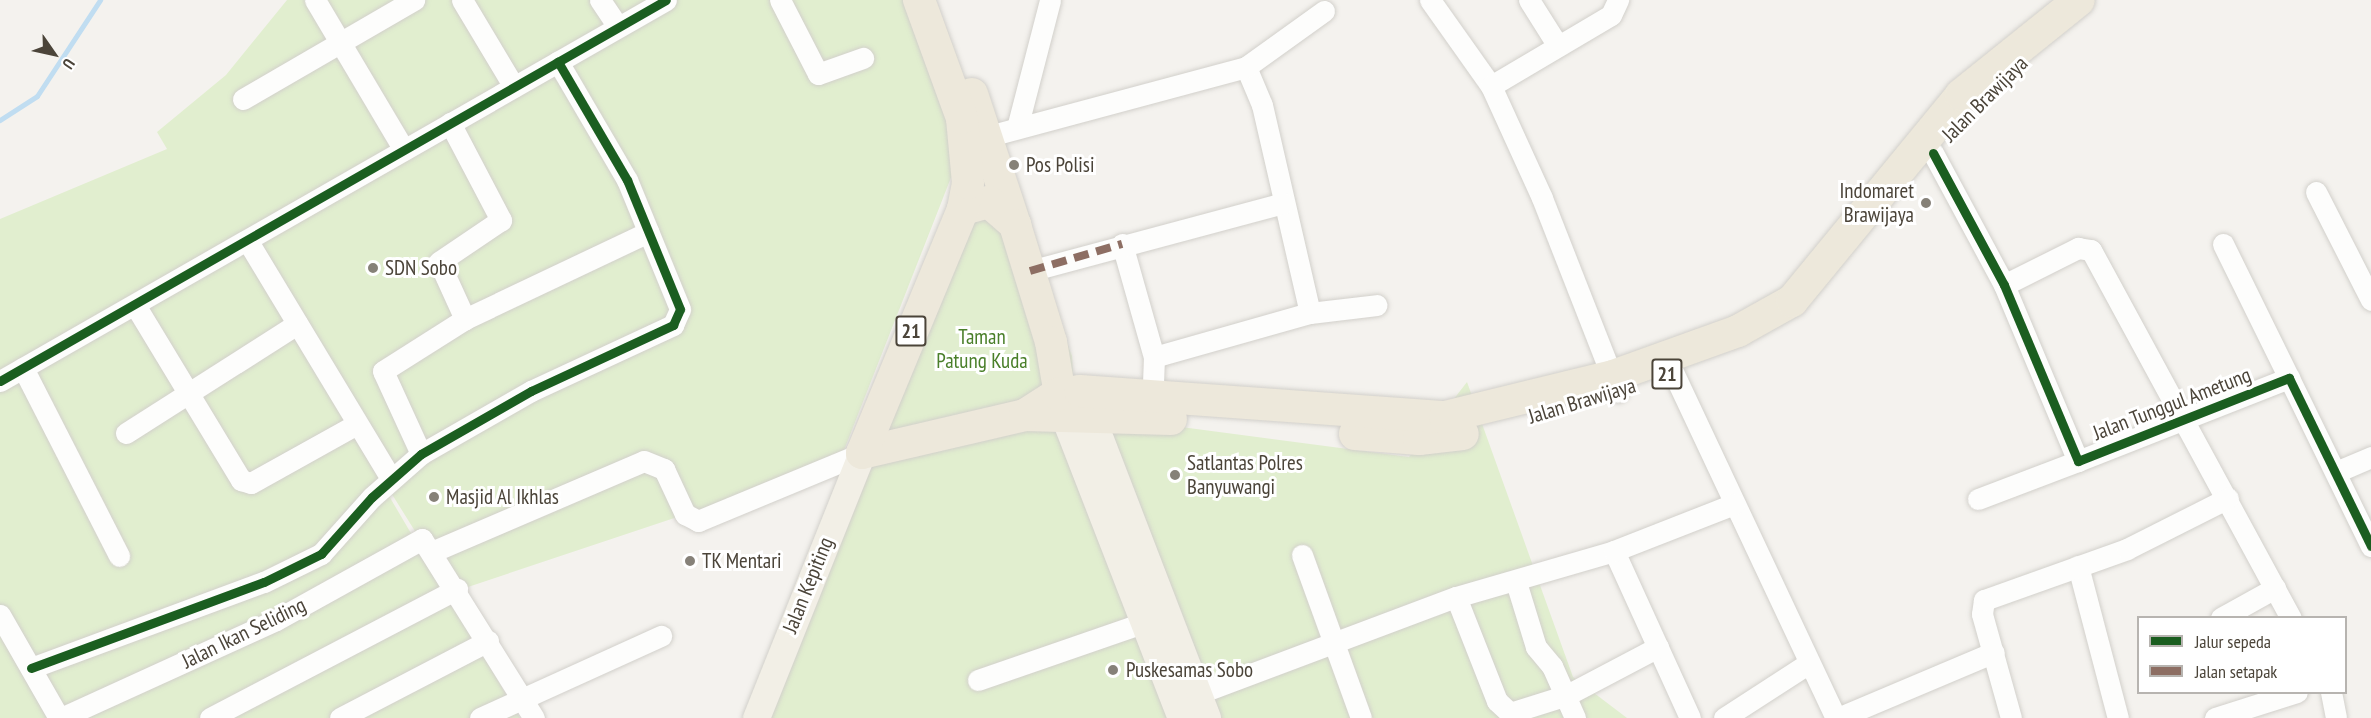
<!DOCTYPE html>
<style>
body{margin:0}
#map{position:relative;width:2371px;height:718px;overflow:hidden;background:#f4f2ee;font-family:"PT Sans Narrow",sans-serif}
div>[style]{position:absolute}
.green>*{inset:0;background:#e1eecf}
.stream>*{height:5px;margin:-2.5px;padding:0 2.5px;transform-origin:2.5px;border-radius:2.5px;background:#c0ddf1}
.roads{filter:drop-shadow(0 0 2px #d2d0cb) drop-shadow(0 0 2px #d2d0cb)}
.minor>*{height:21px;margin:-10.5px;padding:0 10.5px;transform-origin:10.5px;border-radius:10.5px;background:#fdfdfc}
.major>*{height:27px;margin:-13.5px;padding:0 13.5px;transform-origin:13.5px;border-radius:13.5px;background:#f2efe6}
.highway>*{height:32px;margin:-16px;padding:0 16px;transform-origin:16px;border-radius:16px;background:#ede8db}
.quiet>*{height:8px;margin-top:-4px;transform-origin:0;background:repeating-linear-gradient(90deg,#8d6e63 0 15px,transparent 0 23px)}
.cycleway>*{height:9px;margin:-4.5px;padding:0 4.5px;transform-origin:4.5px;border-radius:4.5px;background:#1b5e20}
.dots>*{width:16px;height:16px;translate:-50% -50%;box-sizing:border-box;border:3px solid #fff;border-radius:50%}
span{translate:-50% -50%;white-space:nowrap;text-align:center;line-height:1.15;-webkit-text-stroke:6px #fff;paint-order:stroke}
.shield-label span{padding:2px 4px;background:#fff;border:2px solid;border-radius:4px;-webkit-text-stroke-width:0}
.shield-label{font-size:20px;color:#4b4439;font-weight:700}
.street-label{font-size:21px;color:#4b4439}
.poi-label{font-size:21px;color:#4b4439}
.left{translate:0 -50%;text-align:left}
.right{translate:-100% -50%;text-align:right}
.park-label{font-size:21px;color:#4a7f2a}
.legend{position:absolute;left:2137px;top:616px;width:210px;height:78px;box-sizing:border-box;background:#fff;border:2px solid #b7b4b0;margin:0;padding:8px 10px;list-style:none;font-size:18px;color:#4b4439}
.legend li{display:flex;align-items:center;gap:12px;height:30px}
.legend b{width:30px;border:2px solid #b7b4b0}
.north{position:absolute;left:24px;top:24px;width:60px;height:60px;-webkit-text-stroke:4px #fff;paint-order:stroke;rotate:124deg;font-size:16px;font-weight:700;line-height:24px;text-align:center;color:#4b4439}
.north::after{content:'';display:block;margin:auto;width:21px;height:27px;background:#4b4439;clip-path:polygon(50% 0,100% 100%,50% 72%,0 100%)}
</style>
<div id="map">
<div class="green">
<div style="clip-path:polygon(287px 0,925px 0,974px 119px,839px 463px,453px 592px,320px 379px,520px 718px,0 718px,0 219px,167px 149px,157px 132px,226px 75px)"></div>
<div style="clip-path:polygon(982px 120px,1072px 356px,1075px 412px,861px 436px)"></div>
<div style="clip-path:polygon(1467px 382px,1573px 677px,1627px 718px,764px 718px,862px 453px,1113px 418px,1409px 457px)"></div>
</div>
<div class="stream">
<div style="left:0;top:120px;width:44px;rotate:-33deg"></div>
<div style="left:37px;top:96px;width:115px;rotate:-56.7deg"></div>
</div>
<div class="roads">
<div class="minor">
<div style="left:315px;top:0;width:174px;rotate:59.3deg"></div>
<div style="left:462px;top:0;width:101px;rotate:59.1deg"></div>
<div style="left:600px;top:0;width:32px;rotate:56deg"></div>
<div style="left:780px;top:0;width:83px;rotate:62.8deg"></div>
<div style="left:818px;top:74px;width:48px;rotate:-19.6deg"></div>
<div style="left:1430px;top:0;width:105px;rotate:54.7deg"></div>
<div style="left:1491px;top:86px;width:123px;rotate:65.5deg"></div>
<div style="left:1542px;top:198px;width:208px;rotate:68.6deg"></div>
<div style="left:1529px;top:0;width:54px;rotate:57.8deg"></div>
<div style="left:1246px;top:67px;width:41px;rotate:67.2deg"></div>
<div style="left:1262px;top:105px;width:213px;rotate:77deg"></div>
<div style="left:1491px;top:86px;width:139px;rotate:-30.6deg"></div>
<div style="left:1611px;top:15px;width:17px;rotate:-65deg"></div>
<div style="left:243px;top:99px;width:198px;rotate:-30.1deg"></div>
<div style="left:450px;top:123px;width:110px;rotate:62.3deg"></div>
<div style="left:501px;top:220px;width:75px;rotate:145.9deg"></div>
<div style="left:439px;top:262px;width:63px;rotate:65.5deg"></div>
<div style="left:1017px;top:128px;width:132px;rotate:-75.5deg"></div>
<div style="left:989px;top:136px;width:266px;rotate:-15deg"></div>
<div style="left:1246px;top:67px;width:96px;rotate:-35.7deg"></div>
<div style="left:1933px;top:153px;width:150px;rotate:61.7deg"></div>
<div style="left:2004px;top:285px;width:191px;rotate:67.2deg"></div>
<div style="left:2078px;top:461px;width:227px;rotate:-21.5deg"></div>
<div style="left:2289px;top:378px;width:187px;rotate:64deg"></div>
<div style="left:2316px;top:192px;width:121px;rotate:63deg"></div>
<div style="left:247px;top:240px;width:279px;rotate:58.9deg"></div>
<div style="left:1122px;top:244px;width:117px;rotate:74.2deg"></div>
<div style="left:2223px;top:244px;width:149px;rotate:63.8deg"></div>
<div style="left:1030px;top:271px;width:262px;rotate:-15deg"></div>
<div style="left:2004px;top:285px;width:83px;rotate:-26.6deg"></div>
<div style="left:2078px;top:248px;width:13px;rotate:9deg"></div>
<div style="left:2091px;top:250px;width:419px;rotate:61.5deg"></div>
<div style="left:135px;top:305px;width:205px;rotate:58.8deg"></div>
<div style="left:241px;top:480px;width:10px;rotate:17deg"></div>
<div style="left:251px;top:483px;width:121px;rotate:-29.1deg"></div>
<div style="left:23px;top:368px;width:211px;rotate:62.9deg"></div>
<div style="left:1673px;top:372px;width:382px;rotate:64.8deg"></div>
<div style="left:0;top:381px;width:767px;rotate:-29.77deg"></div>
<div style="left:1152px;top:409px;width:52px;rotate:-87.8deg"></div>
<div style="left:1154px;top:357px;width:162px;rotate:-15.8deg"></div>
<div style="left:1310px;top:313px;width:67px;rotate:-6.8deg"></div>
<div style="left:126px;top:433px;width:203px;rotate:-32.5deg"></div>
<div style="left:421px;top:454px;width:91px;rotate:-114.6deg"></div>
<div style="left:383px;top:371px;width:97px;rotate:-32.4deg"></div>
<div style="left:465px;top:319px;width:203px;rotate:-25.4deg"></div>
<div style="left:2336px;top:472px;width:38px;rotate:-23deg"></div>
<div style="left:1978px;top:499px;width:107px;rotate:-20.8deg"></div>
<div style="left:434px;top:551px;width:228px;rotate:-23.2deg"></div>
<div style="left:644px;top:461px;width:22px;rotate:22deg"></div>
<div style="left:664px;top:469px;width:50px;rotate:65deg"></div>
<div style="left:685px;top:514px;width:15px;rotate:28deg"></div>
<div style="left:698px;top:521px;width:178px;rotate:-22.5deg"></div>
<div style="left:1614px;top:551px;width:183px;rotate:65.5deg"></div>
<div style="left:1302px;top:555px;width:173px;rotate:70.1deg"></div>
<div style="left:2078px;top:566px;width:157px;rotate:75.3deg"></div>
<div style="left:1516px;top:582px;width:68px;rotate:72.9deg"></div>
<div style="left:1536px;top:647px;width:25px;rotate:50deg"></div>
<div style="left:1552px;top:666px;width:57px;rotate:66.1deg"></div>
<div style="left:1456px;top:597px;width:112px;rotate:68.5deg"></div>
<div style="left:1497px;top:701px;width:18px;rotate:43deg"></div>
<div style="left:1510px;top:713px;width:60px;rotate:-17.5deg"></div>
<div style="left:1567px;top:695px;width:103px;rotate:-27.8deg"></div>
<div style="left:0;top:615px;width:119px;rotate:60.2deg"></div>
<div style="left:2221px;top:618px;width:62px;rotate:-29.1deg"></div>
<div style="left:31px;top:668px;width:248px;rotate:-20.3deg"></div>
<div style="left:264px;top:582px;width:64px;rotate:-26.2deg"></div>
<div style="left:321px;top:554px;width:76px;rotate:-48.2deg"></div>
<div style="left:372px;top:497px;width:65px;rotate:-41.3deg"></div>
<div style="left:421px;top:454px;width:127px;rotate:-29.8deg"></div>
<div style="left:531px;top:391px;width:157px;rotate:-24.9deg"></div>
<div style="left:673px;top:325px;width:17px;rotate:-66deg"></div>
<div style="left:680px;top:309px;width:139px;rotate:-112.3deg"></div>
<div style="left:627px;top:180px;width:137px;rotate:-120.3deg"></div>
<div style="left:978px;top:680px;width:171px;rotate:-19.1deg"></div>
<div style="left:2331px;top:692px;width:26px;rotate:79deg"></div>
<div style="left:1184px;top:699px;width:290px;rotate:-20.6deg"></div>
<div style="left:1456px;top:597px;width:165px;rotate:-16.2deg"></div>
<div style="left:1614px;top:551px;width:129px;rotate:-21.4deg"></div>
<div style="left:61px;top:718px;width:236px;rotate:-24.5deg"></div>
<div style="left:276px;top:620px;width:167px;rotate:-29deg"></div>
<div style="left:422px;top:539px;width:211px;rotate:58deg"></div>
<div style="left:210px;top:718px;width:279px;rotate:-27.6deg"></div>
<div style="left:340px;top:718px;width:167px;rotate:-27.5deg"></div>
<div style="left:480px;top:718px;width:199px;rotate:-24.4deg"></div>
<div style="left:1724px;top:718px;width:101px;rotate:-32.9deg"></div>
<div style="left:1838px;top:718px;width:169px;rotate:-22.9deg"></div>
<div style="left:2011px;top:718px;width:108px;rotate:-105.6deg"></div>
<div style="left:1982px;top:614px;width:14px;rotate:-82deg"></div>
<div style="left:1984px;top:600px;width:152px;rotate:-19.6deg"></div>
<div style="left:2127px;top:549px;width:113px;rotate:-26.8deg"></div>
<div style="left:2215px;top:718px;width:86px;rotate:-17.6deg"></div>
</div>
<div class="major">
<div style="left:1092px;top:418px;width:321px;rotate:69deg"></div>
<div style="left:1065px;top:419px;width:321px;rotate:68.8deg"></div>
<div style="left:756px;top:718px;width:285px;rotate:-68.2deg"></div>
</div>
<div class="highway">
<div style="left:972px;top:94px;width:138px;rotate:71.8deg"></div>
<div style="left:963px;top:209px;width:27px;rotate:-15deg"></div>
<div style="left:989px;top:202px;width:35px;rotate:41deg"></div>
<div style="left:1015px;top:225px;width:122px;rotate:72.9deg"></div>
<div style="left:1051px;top:342px;width:71px;rotate:80.3deg"></div>
<div style="left:1025px;top:415px;width:146px;rotate:1.6deg"></div>
<div style="left:1355px;top:434px;width:64px;rotate:4.5deg"></div>
<div style="left:1419px;top:439px;width:44px;rotate:-6.5deg"></div>
<div style="left:862px;top:453px;width:167px;rotate:-13.1deg"></div>
<div style="left:1025px;top:415px;width:38px;rotate:-33deg"></div>
<div style="left:1057px;top:394px;width:23px;rotate:-7deg"></div>
<div style="left:1080px;top:391px;width:366px;rotate:4.1deg"></div>
<div style="left:1445px;top:417px;width:173px;rotate:-13.7deg"></div>
<div style="left:1613px;top:376px;width:133px;rotate:-19.8deg"></div>
<div style="left:1738px;top:331px;width:62px;rotate:-29.1deg"></div>
<div style="left:1792px;top:301px;width:266px;rotate:-50.6deg"></div>
<div style="left:1961px;top:95px;width:151px;rotate:-38.8deg"></div>
<div style="left:862px;top:453px;width:264px;rotate:-67.5deg"></div>
<div style="left:963px;top:209px;width:26px;rotate:-79deg"></div>
<div style="left:968px;top:183px;width:65px;rotate:-95.3deg"></div>
<div style="left:962px;top:118px;width:126px;rotate:-110deg"></div>
</div>
</div>
<div class="quiet">
<div style="left:1030px;top:271px;width:96px;rotate:-16.4deg"></div>
</div>
<div class="cycleway">
<div style="left:1933px;top:153px;width:150px;rotate:61.7deg"></div>
<div style="left:2004px;top:285px;width:191px;rotate:67.2deg"></div>
<div style="left:2078px;top:461px;width:227px;rotate:-21.5deg"></div>
<div style="left:2289px;top:378px;width:187px;rotate:64deg"></div>
<div style="left:0;top:381px;width:767px;rotate:-29.77deg"></div>
<div style="left:31px;top:668px;width:248px;rotate:-20.3deg"></div>
<div style="left:264px;top:582px;width:64px;rotate:-26.2deg"></div>
<div style="left:321px;top:554px;width:76px;rotate:-48.2deg"></div>
<div style="left:372px;top:497px;width:65px;rotate:-41.3deg"></div>
<div style="left:421px;top:454px;width:127px;rotate:-29.8deg"></div>
<div style="left:531px;top:391px;width:157px;rotate:-24.9deg"></div>
<div style="left:673px;top:325px;width:17px;rotate:-66deg"></div>
<div style="left:680px;top:309px;width:139px;rotate:-112.3deg"></div>
<div style="left:627px;top:180px;width:137px;rotate:-120.3deg"></div>
</div>
<div class="dots">
<div style="left:1014px;top:165px;background:#868178"></div>
<div style="left:1926px;top:203px;background:#868178"></div>
<div style="left:373px;top:268px;background:#868178"></div>
<div style="left:1175px;top:475px;background:#868178"></div>
<div style="left:434px;top:497px;background:#868178"></div>
<div style="left:690px;top:561px;background:#868178"></div>
<div style="left:1113px;top:670px;background:#868178"></div>
</div>
<div class="shield-label">
<span style="left:911px;top:331px">21</span>
<span style="left:1667px;top:374px">21</span>
</div>
<div class="street-label">
<span style="left:1985px;top:99px;rotate:-45deg">Jalan Brawijaya</span>
<span style="left:1582px;top:401px;rotate:-17deg">Jalan Brawijaya</span>
<span style="left:2172px;top:404px;rotate:-21deg">Jalan Tunggul Ametung</span>
<span style="left:808px;top:585px;rotate:-68deg">Jalan Kepiting</span>
<span style="left:244px;top:633px;rotate:-26deg">Jalan Ikan Seliding</span>
</div>
<div class="poi-label">
<span class="left" style="left:1026px;top:165px">Pos Polisi</span>
<span class="right" style="left:1914px;top:203px">Indomaret<br>Brawijaya</span>
<span class="left" style="left:385px;top:268px">SDN Sobo</span>
<span class="left" style="left:1187px;top:475px">Satlantas Polres<br>Banyuwangi</span>
<span class="left" style="left:446px;top:497px">Masjid Al Ikhlas</span>
<span class="left" style="left:702px;top:561px">TK Mentari</span>
<span class="left" style="left:1126px;top:670px">Puskesamas Sobo</span>
</div>
<div class="park-label">
<span style="left:982px;top:349px">Taman<br>Patung Kuda</span>
</div>
<ul class="legend">
<li><b style="height:8px;background:#1b5e20"></b>Jalur sepeda</li>
<li><b style="height:8px;background:#8d6e63"></b>Jalan setapak</li>
</ul>
<div class="north">U</div>
</div>
